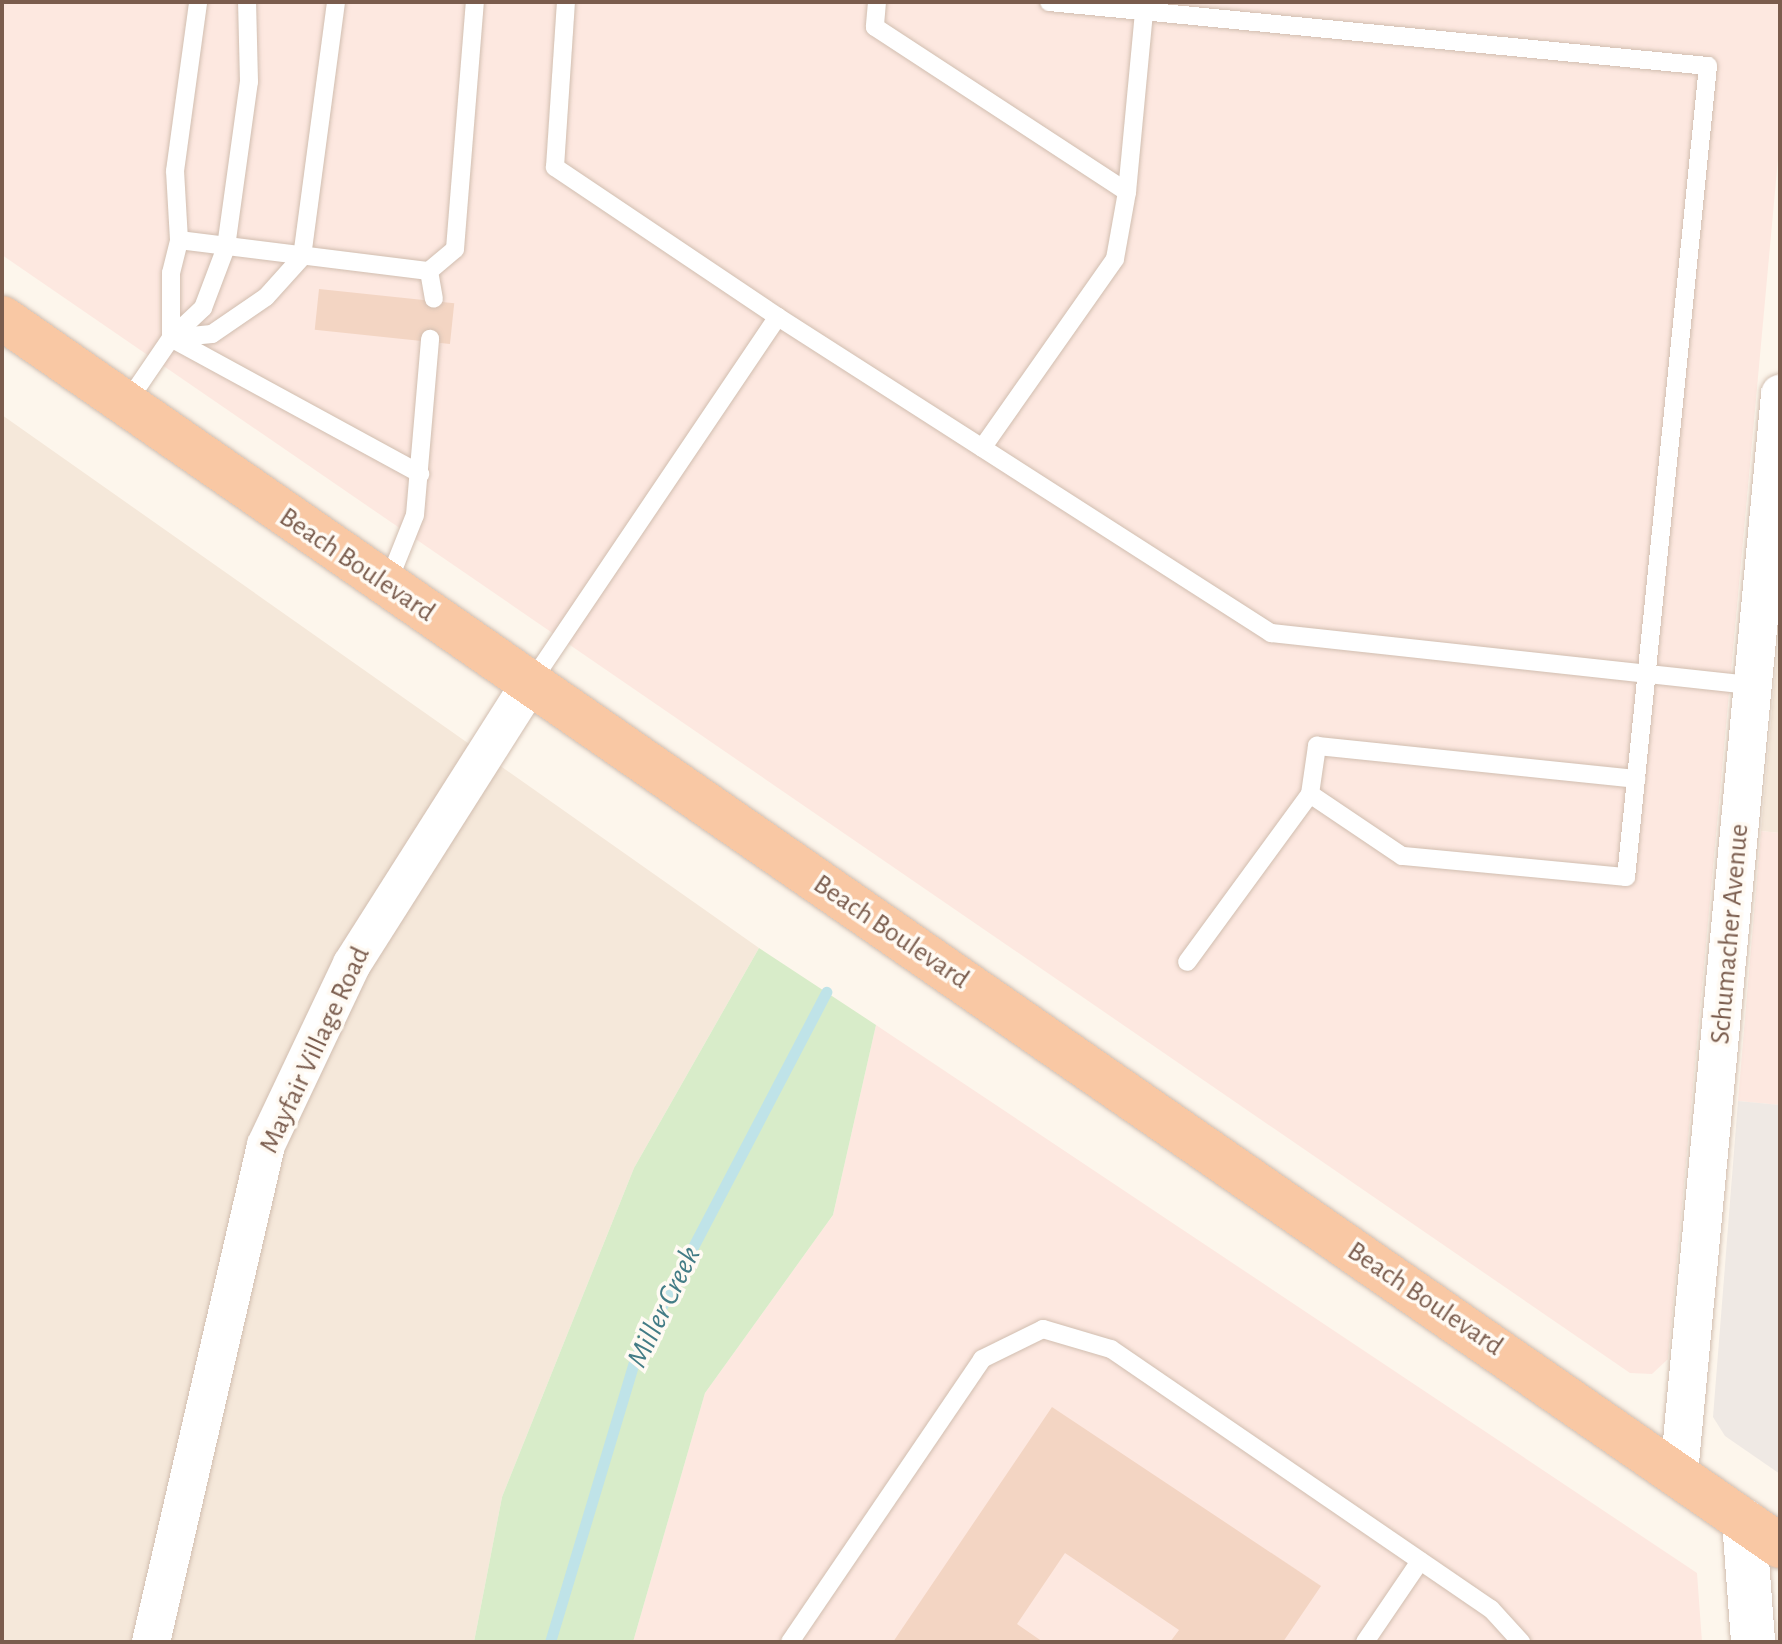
<!DOCTYPE html>
<style>
body{margin:0}
#map{position:relative;width:1782px;height:1644px;overflow:hidden;background:#fdf6ec;font-family:"Alegreya Sans",sans-serif}
div>[style]{position:absolute}
.residential>*{inset:0;background:#f5e8da}
.commercial>*{inset:0;background:#fde8e0}
.industrial>*{inset:0;background:#efe9e4}
.green>*{inset:0;background:#d8ecc9}
.stream>*{height:11px;margin:-5.5px;padding:0 5.5px;transform-origin:5.5px;border-radius:5.5px;background:#bfe3e8}
.building>*{inset:0;background:#f3d5c3;transform-origin:0 0}
.roads{filter:drop-shadow(0 0 2px #d1beb0) drop-shadow(0 0 2px #d1beb0)}
.service>*{height:18px;margin:-9px;padding:0 9px;transform-origin:9px;border-radius:9px;background:#fff}
.minor>*{height:38px;margin:-19px;padding:0 19px;transform-origin:19px;border-radius:19px;background:#fff}
.tertiary>*{height:44px;margin:-22px;padding:0 22px;transform-origin:22px;border-radius:22px;background:#fff}
.trunk>*{height:44px;margin:-22px;padding:0 22px;transform-origin:22px;border-radius:22px;background:#f9c8a4}
span{translate:-50% -50%;white-space:nowrap;text-align:center;line-height:1.15;-webkit-text-stroke:7px #fffaf3;paint-order:stroke}
.street-label{font-size:28px;color:#7a5c4d}
.water-label{font-size:30px;color:#437c86;font-style:italic}
.frame{position:absolute;inset:0;border:4px solid #7a5c4d;pointer-events:none}
</style>
<div id="map">
<div class="residential">
<div style="clip-path:polygon(2px 415px,759px 948px,634px 1168px,502px 1497px,474px 1642px,2px 1642px)"></div>
<div style="clip-path:polygon(1780px 623px,1780px 833px,1761px 831px)"></div>
</div>
<div class="commercial">
<div style="clip-path:polygon(2px 2px,1780px 2px,1780px 137px,1668px 1359px,1652px 1374px,1630px 1373px,2px 255px)"></div>
<div style="clip-path:polygon(1761px 831px,1780px 833px,1780px 1105px,1738px 1101px)"></div>
<div style="clip-path:polygon(876px 1025px,1697px 1573px,1702px 1642px,633px 1642px,705px 1393px,833px 1215px)"></div>
</div>
<div class="industrial">
<div style="clip-path:polygon(1738px 1101px,1780px 1105px,1780px 1474px,1725px 1436px,1713px 1417px)"></div>
</div>
<div class="green">
<div style="clip-path:polygon(759px 948px,876px 1025px,833px 1215px,705px 1393px,633px 1642px,474px 1642px,502px 1497px,634px 1168px)"></div>
</div>
<div class="stream">
<div style="left:550px;top:1642px;width:299px;rotate:-73.3deg"></div>
<div style="left:636px;top:1356px;width:411px;rotate:-62.4deg"></div>
</div>
<div class="building">
<div style="left:319px;top:289px;width:136px;height:41px;rotate:6deg"></div>
<div style="clip-path:polygon(1052px 1407px,1321px 1586px,1283px 1642px,1170px 1642px,1179px 1630px,1065px 1553px,1017px 1624px,1043px 1642px,893px 1642px)"></div>
</div>
<div class="roads">
<div class="service">
<div style="left:877px;top:2px;width:25px;rotate:95deg"></div>
<div style="left:875px;top:27px;width:301px;rotate:33.2deg"></div>
<div style="left:1127px;top:192px;width:68px;rotate:100.2deg"></div>
<div style="left:1115px;top:259px;width:231px;rotate:125.1deg"></div>
<div style="left:1049px;top:2px;width:662px;rotate:5.55deg"></div>
<div style="left:1708px;top:66px;width:815px;rotate:95.77deg"></div>
<div style="left:1626px;top:877px;width:225px;rotate:-174.6deg"></div>
<div style="left:1402px;top:856px;width:111px;rotate:-146deg"></div>
<div style="left:1310px;top:794px;width:208px;rotate:126.2deg"></div>
<div style="left:1127px;top:192px;width:182px;rotate:-84.6deg"></div>
<div style="left:179px;top:240px;width:252px;rotate:7.1deg"></div>
<div style="left:429px;top:271px;width:28px;rotate:80deg"></div>
<div style="left:429px;top:271px;width:34px;rotate:-40deg"></div>
<div style="left:455px;top:249px;width:248px;rotate:-85.4deg"></div>
<div style="left:778px;top:317px;width:586px;rotate:32.66deg"></div>
<div style="left:1271px;top:633px;width:484px;rotate:6.2deg"></div>
<div style="left:171px;top:338px;width:41px;rotate:-5.6deg"></div>
<div style="left:212px;top:334px;width:65px;rotate:-34.4deg"></div>
<div style="left:266px;top:297px;width:54px;rotate:-48deg"></div>
<div style="left:302px;top:257px;width:257px;rotate:-82.4deg"></div>
<div style="left:171px;top:338px;width:65px;rotate:-90deg"></div>
<div style="left:171px;top:273px;width:34px;rotate:-76deg"></div>
<div style="left:179px;top:240px;width:69px;rotate:-93.3deg"></div>
<div style="left:175px;top:171px;width:171px;rotate:-82.2deg"></div>
<div style="left:171px;top:338px;width:284px;rotate:28.6deg"></div>
<div style="left:126px;top:404px;width:80px;rotate:-55.7deg"></div>
<div style="left:171px;top:338px;width:44px;rotate:-43.2deg"></div>
<div style="left:203px;top:308px;width:65px;rotate:-69.3deg"></div>
<div style="left:226px;top:247px;width:167px;rotate:-82.1deg"></div>
<div style="left:249px;top:82px;width:80px;rotate:-91.4deg"></div>
<div style="left:387px;top:585px;width:75px;rotate:-68.2deg"></div>
<div style="left:415px;top:515px;width:177px;rotate:-85.1deg"></div>
<div style="left:530px;top:684px;width:443px;rotate:-56deg"></div>
<div style="left:778px;top:317px;width:269px;rotate:-146.1deg"></div>
<div style="left:555px;top:167px;width:165px;rotate:-86.2deg"></div>
<div style="left:1310px;top:794px;width:49px;rotate:-81.7deg"></div>
<div style="left:1317px;top:746px;width:321px;rotate:5.9deg"></div>
<div style="left:790px;top:1642px;width:342px;rotate:-55.8deg"></div>
<div style="left:982px;top:1359px;width:68px;rotate:-26.2deg"></div>
<div style="left:1043px;top:1329px;width:71px;rotate:16.4deg"></div>
<div style="left:1111px;top:1349px;width:460px;rotate:34.4deg"></div>
<div style="left:1491px;top:1609px;width:45px;rotate:47.7deg"></div>
<div style="left:1365px;top:1642px;width:98px;rotate:-55.8deg"></div>
</div>
<div class="minor">
<div style="left:1679px;top:1473px;width:1084px;rotate:-84.65deg"></div>
<div style="left:151px;top:1642px;width:510px;rotate:-76.97deg"></div>
<div style="left:266px;top:1145px;width:200px;rotate:-64.6deg"></div>
<div style="left:352px;top:964px;width:332px;rotate:-57.6deg"></div>
</div>
<div class="tertiary">
<div style="left:1744px;top:1521px;width:121px;rotate:85.7deg"></div>
</div>
<div class="trunk">
<div style="left:2px;top:318px;width:2161px;rotate:34.63deg"></div>
</div>
</div>
<div class="street-label">
<span style="left:357px;top:565px;rotate:34deg">Beach Boulevard</span>
<span style="left:891px;top:932px;rotate:34deg">Beach Boulevard</span>
<span style="left:1730px;top:934px;rotate:-85deg">Schumacher Avenue</span>
<span style="left:315px;top:1050px;rotate:-65deg">Mayfair Village Road</span>
<span style="left:1425px;top:1299px;rotate:34deg">Beach Boulevard</span>
</div>
<div class="water-label">
<span style="left:664px;top:1307px;rotate:-64deg">Miller Creek</span>
</div>
<div class="frame"></div>
</div>
